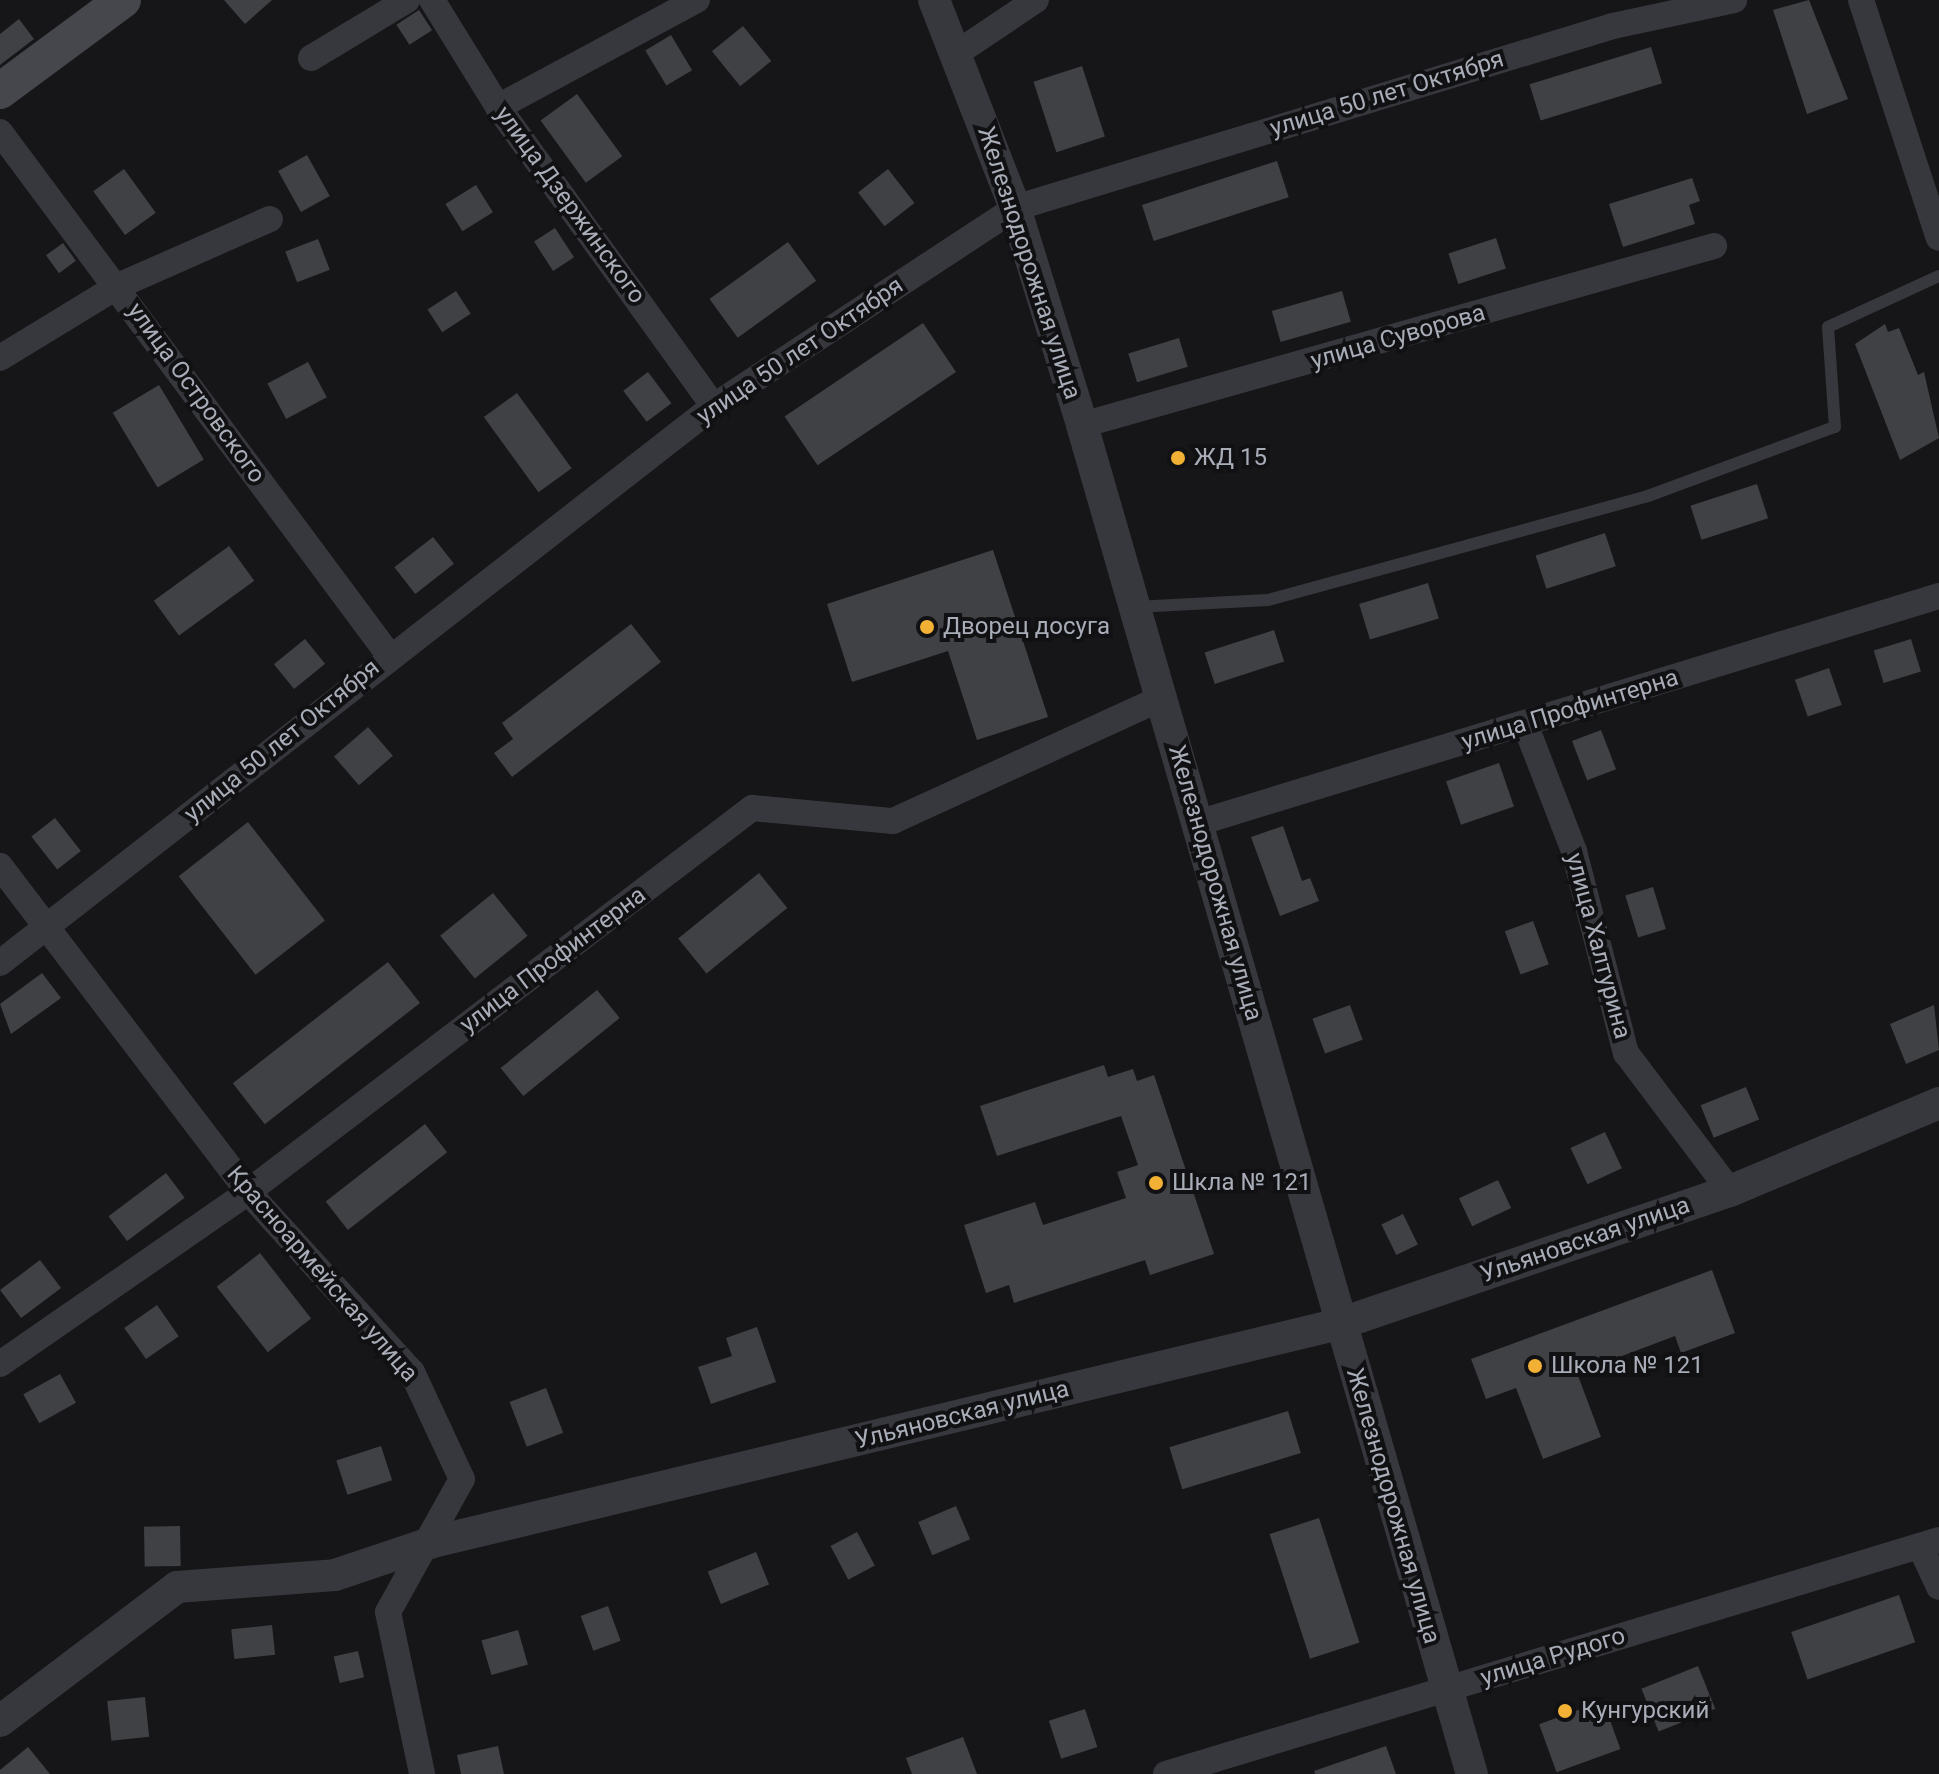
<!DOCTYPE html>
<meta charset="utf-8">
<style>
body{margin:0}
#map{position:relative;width:1939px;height:1774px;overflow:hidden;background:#161618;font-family:Roboto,sans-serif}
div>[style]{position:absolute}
.building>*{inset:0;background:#404145;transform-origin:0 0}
.service>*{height:12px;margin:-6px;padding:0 6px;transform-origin:6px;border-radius:6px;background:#37383d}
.minor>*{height:26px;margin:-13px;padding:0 13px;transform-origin:13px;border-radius:13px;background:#37383d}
.tertiary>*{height:32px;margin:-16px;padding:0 16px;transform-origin:16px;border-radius:16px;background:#37383d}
.secondary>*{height:36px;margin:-18px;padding:0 18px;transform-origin:18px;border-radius:18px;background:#45474d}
.dots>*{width:22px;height:22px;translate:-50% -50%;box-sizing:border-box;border:4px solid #111113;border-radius:50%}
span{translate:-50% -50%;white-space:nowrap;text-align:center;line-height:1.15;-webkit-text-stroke:8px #111113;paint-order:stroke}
.street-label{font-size:24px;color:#a8adb8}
.poi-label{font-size:24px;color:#a8adb8}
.left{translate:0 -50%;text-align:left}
</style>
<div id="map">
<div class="building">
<div style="clip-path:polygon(224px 0,272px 0,245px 24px)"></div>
<div style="clip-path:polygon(1809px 0,1848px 99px,1807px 114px,1773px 10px)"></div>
<div style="left:419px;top:10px;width:24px;height:27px;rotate:57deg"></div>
<div style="clip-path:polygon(19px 19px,34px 39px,0 65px,0 34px)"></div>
<div style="left:743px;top:26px;width:45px;height:40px;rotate:51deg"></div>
<div style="left:671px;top:35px;width:41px;height:30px;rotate:59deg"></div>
<div style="left:1651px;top:47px;width:38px;height:127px;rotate:73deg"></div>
<div style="left:1082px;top:66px;width:74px;height:51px;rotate:72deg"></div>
<div style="left:577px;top:94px;width:77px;height:45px;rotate:54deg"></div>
<div style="left:307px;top:155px;width:47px;height:33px;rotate:61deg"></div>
<div style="left:1277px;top:161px;width:38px;height:142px;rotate:72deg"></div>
<div style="left:124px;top:169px;width:54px;height:38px;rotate:54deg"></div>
<div style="left:888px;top:169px;width:43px;height:38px;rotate:52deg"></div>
<div style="clip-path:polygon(1692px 178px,1700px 201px,1689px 205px,1695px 224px,1623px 247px,1609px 204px)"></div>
<div style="left:476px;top:185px;width:32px;height:36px;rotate:58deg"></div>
<div style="left:555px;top:228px;width:35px;height:25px;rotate:57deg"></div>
<div style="left:1496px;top:238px;width:32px;height:50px;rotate:72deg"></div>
<div style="left:318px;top:239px;width:33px;height:35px;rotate:69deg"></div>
<div style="left:788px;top:242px;width:48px;height:97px;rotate:54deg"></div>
<div style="left:63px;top:243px;width:22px;height:21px;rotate:54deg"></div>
<div style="left:456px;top:291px;width:27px;height:34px;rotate:57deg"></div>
<div style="left:1342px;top:291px;width:32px;height:73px;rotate:74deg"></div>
<div style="left:923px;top:323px;width:59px;height:167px;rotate:56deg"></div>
<div style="clip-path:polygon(1885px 324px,1888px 332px,1899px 328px,1918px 375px,1924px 372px,1939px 438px,1900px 460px,1855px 344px)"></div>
<div style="left:1179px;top:338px;width:30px;height:53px;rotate:73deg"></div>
<div style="left:308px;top:362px;width:40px;height:46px;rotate:62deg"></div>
<div style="left:648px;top:372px;width:39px;height:31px;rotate:53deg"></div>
<div style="left:159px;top:385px;width:87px;height:54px;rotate:59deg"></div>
<div style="left:517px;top:393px;width:93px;height:41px;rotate:54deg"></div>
<div style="left:1757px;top:484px;width:36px;height:70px;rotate:72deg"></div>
<div style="left:1605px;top:533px;width:35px;height:73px;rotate:72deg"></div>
<div style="left:433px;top:537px;width:34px;height:49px;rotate:52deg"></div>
<div style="left:229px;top:546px;width:43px;height:93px;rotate:54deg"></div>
<div style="clip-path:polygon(993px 550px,1048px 717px,977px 740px,948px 651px,852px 682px,827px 604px)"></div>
<div style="left:1428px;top:583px;width:37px;height:72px;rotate:73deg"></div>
<div style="clip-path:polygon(631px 624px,661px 662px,512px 777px,494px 753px,513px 739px,502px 723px)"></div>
<div style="left:1274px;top:630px;width:33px;height:73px;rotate:72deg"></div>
<div style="left:305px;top:639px;width:32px;height:40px;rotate:51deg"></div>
<div style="left:1911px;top:639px;width:34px;height:39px;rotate:73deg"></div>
<div style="left:1829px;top:668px;width:39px;height:36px;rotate:71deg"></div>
<div style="left:368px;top:727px;width:38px;height:45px;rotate:49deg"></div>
<div style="left:1601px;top:730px;width:42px;height:31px;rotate:69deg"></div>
<div style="left:1499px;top:763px;width:46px;height:56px;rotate:71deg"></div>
<div style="left:55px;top:818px;width:42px;height:30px;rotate:52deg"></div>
<div style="left:248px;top:822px;width:125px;height:88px;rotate:52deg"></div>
<div style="clip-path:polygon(1283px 826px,1302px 881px,1310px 878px,1319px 901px,1280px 916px,1251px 837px)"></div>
<div style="left:759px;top:873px;width:45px;height:104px;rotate:51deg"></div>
<div style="left:1653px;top:887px;width:44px;height:29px;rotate:73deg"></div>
<div style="left:493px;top:893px;width:55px;height:68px;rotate:51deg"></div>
<div style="left:1533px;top:921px;width:46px;height:30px;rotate:70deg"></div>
<div style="left:388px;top:962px;width:52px;height:197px;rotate:52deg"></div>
<div style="clip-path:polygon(42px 973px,61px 998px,11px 1034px,0 1004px)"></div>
<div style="left:597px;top:990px;width:36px;height:124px;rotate:51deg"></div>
<div style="left:1350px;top:1005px;width:37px;height:40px;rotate:70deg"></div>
<div style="clip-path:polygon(1934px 1005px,1939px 1050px,1906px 1064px,1890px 1024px)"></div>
<div style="clip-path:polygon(1104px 1065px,1108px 1077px,1133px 1069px,1137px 1081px,1154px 1075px,1214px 1254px,1150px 1275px,1145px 1260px,1014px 1303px,1009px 1285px,986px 1293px,964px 1225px,1035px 1202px,1043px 1225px,1126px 1198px,1117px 1172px,1138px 1165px,1121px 1116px,997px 1156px,980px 1106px)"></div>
<div style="left:1746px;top:1087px;width:35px;height:49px;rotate:68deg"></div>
<div style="left:425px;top:1124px;width:36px;height:126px;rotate:52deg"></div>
<div style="left:1605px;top:1132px;width:40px;height:38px;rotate:65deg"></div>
<div style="left:166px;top:1173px;width:31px;height:72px;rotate:53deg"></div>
<div style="left:1498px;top:1180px;width:31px;height:43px;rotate:65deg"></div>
<div style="left:1403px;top:1214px;width:34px;height:24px;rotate:64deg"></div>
<div style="left:260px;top:1253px;width:83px;height:55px;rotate:52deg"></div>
<div style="left:40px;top:1260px;width:35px;height:50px;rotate:53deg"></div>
<div style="clip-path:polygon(1712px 1270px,1735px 1333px,1681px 1353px,1675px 1336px,1577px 1373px,1601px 1437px,1543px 1459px,1516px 1388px,1486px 1399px,1471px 1359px)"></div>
<div style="left:157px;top:1305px;width:38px;height:40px;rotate:55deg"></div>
<div style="clip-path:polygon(757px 1327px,776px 1382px,711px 1404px,698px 1367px,732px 1356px,726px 1338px)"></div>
<div style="left:60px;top:1374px;width:33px;height:42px;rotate:61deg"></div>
<div style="left:546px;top:1388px;width:48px;height:39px;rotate:69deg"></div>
<div style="left:1288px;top:1411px;width:44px;height:124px;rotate:73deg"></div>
<div style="left:381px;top:1446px;width:36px;height:47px;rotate:72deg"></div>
<div style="left:956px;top:1506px;width:36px;height:41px;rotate:67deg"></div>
<div style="left:1319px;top:1518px;width:131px;height:52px;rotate:72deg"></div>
<div style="left:180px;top:1526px;width:40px;height:36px;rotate:89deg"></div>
<div style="left:857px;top:1532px;width:38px;height:30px;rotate:62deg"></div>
<div style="left:756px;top:1552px;width:35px;height:52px;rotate:68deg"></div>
<div style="left:1899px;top:1595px;width:50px;height:114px;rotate:71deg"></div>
<div style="left:608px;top:1606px;width:37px;height:29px;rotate:70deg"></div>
<div style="left:272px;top:1625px;width:30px;height:41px;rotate:84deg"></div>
<div style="left:518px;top:1630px;width:36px;height:38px;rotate:74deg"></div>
<div style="left:358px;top:1651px;width:27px;height:25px;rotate:77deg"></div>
<div style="left:1698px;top:1666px;width:46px;height:61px;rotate:68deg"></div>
<div style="left:145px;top:1697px;width:40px;height:38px;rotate:84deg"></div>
<div style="left:1603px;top:1701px;width:51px;height:68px;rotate:70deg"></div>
<div style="left:1085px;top:1709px;width:40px;height:38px;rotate:72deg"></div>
<div style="clip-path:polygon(963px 1737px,977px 1774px,912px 1774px,906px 1758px)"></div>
<div style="clip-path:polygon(498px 1746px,504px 1774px,461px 1774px,457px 1755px)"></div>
<div style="clip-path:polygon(1386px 1746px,1396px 1774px,1315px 1774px,1314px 1771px)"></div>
<div style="clip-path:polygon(28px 1747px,50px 1774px,0 1774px,0 1770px)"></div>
</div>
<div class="service">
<div style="left:1135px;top:607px;width:133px;rotate:-3deg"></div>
<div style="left:1268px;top:600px;width:394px;rotate:-15.3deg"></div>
<div style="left:1648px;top:496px;width:199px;rotate:-20.3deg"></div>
<div style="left:1835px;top:427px;width:100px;rotate:-94deg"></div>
<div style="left:1828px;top:327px;width:122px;rotate:-24.7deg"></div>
</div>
<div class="minor">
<div style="left:432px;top:0;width:126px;rotate:58.3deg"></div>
<div style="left:498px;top:107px;width:369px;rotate:54.2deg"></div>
<div style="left:1861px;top:0;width:250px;rotate:71.9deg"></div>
<div style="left:957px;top:53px;width:95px;rotate:-33.9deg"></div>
<div style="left:311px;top:58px;width:112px;rotate:-31.1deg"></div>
<div style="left:498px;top:107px;width:226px;rotate:-28.3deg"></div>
<div style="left:0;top:132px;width:652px;rotate:53.36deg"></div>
<div style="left:0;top:358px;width:138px;rotate:-31.4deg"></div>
<div style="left:118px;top:286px;width:166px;rotate:-23.8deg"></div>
<div style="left:1082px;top:425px;width:657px;rotate:-15.81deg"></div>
<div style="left:1525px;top:724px;width:136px;rotate:68.9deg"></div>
<div style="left:1574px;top:851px;width:209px;rotate:75.6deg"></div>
<div style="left:1626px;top:1053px;width:173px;rotate:53deg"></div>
<div style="left:1201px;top:822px;width:772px;rotate:-17.03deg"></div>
<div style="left:0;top:866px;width:410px;rotate:52.7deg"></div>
<div style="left:248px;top:1192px;width:244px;rotate:47.7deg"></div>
<div style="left:412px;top:1372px;width:118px;rotate:65deg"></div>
<div style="left:462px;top:1479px;width:152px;rotate:119.1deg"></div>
<div style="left:388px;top:1612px;width:166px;rotate:78.1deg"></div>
<div style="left:0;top:963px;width:906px;rotate:-37.96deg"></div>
<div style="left:714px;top:406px;width:360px;rotate:-33.3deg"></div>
<div style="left:1015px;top:208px;width:625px;rotate:-16.93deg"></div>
<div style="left:1613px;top:26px;width:124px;rotate:-12.1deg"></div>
<div style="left:0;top:1364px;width:302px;rotate:-34.7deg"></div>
<div style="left:248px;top:1192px;width:634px;rotate:-37.3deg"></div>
<div style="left:752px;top:808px;width:142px;rotate:5.3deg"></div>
<div style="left:893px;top:821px;width:294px;rotate:-24.6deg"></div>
<div style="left:1920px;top:1546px;width:45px;rotate:65.1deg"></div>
<div style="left:1166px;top:1774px;width:808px;rotate:-16.84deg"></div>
</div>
<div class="tertiary">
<div style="left:934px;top:0;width:223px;rotate:68.7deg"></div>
<div style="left:1015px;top:208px;width:227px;rotate:72.8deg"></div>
<div style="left:1082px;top:425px;width:1404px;rotate:73.88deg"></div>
<div style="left:0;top:1721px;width:222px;rotate:-37.1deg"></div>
<div style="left:177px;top:1587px;width:158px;rotate:-4.3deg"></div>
<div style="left:335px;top:1575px;width:103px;rotate:-18.6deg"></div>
<div style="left:433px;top:1542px;width:932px;rotate:-13.53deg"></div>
<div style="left:1339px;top:1324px;width:413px;rotate:-18.8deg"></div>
<div style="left:1730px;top:1191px;width:227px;rotate:-22.8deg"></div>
</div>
<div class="secondary">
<div style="left:0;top:91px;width:153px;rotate:-36.5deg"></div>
</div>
<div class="dots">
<div style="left:1178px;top:458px;background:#f2b134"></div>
<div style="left:927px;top:627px;background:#f2b134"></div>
<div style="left:1156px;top:1183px;background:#f2b134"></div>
<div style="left:1535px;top:1366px;background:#f2b134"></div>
<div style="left:1565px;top:1711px;background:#f2b134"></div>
</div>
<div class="street-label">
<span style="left:1387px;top:94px;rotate:-17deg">улица 50 лет Октября</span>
<span style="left:570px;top:205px;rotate:54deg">улица Дзержинского</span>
<span style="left:1029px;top:263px;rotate:72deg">Железнодорожная улица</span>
<span style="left:1398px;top:337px;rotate:-16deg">улица Суворова</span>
<span style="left:800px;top:351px;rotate:-34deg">улица 50 лет Октября</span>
<span style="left:196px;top:393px;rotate:54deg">улица Островского</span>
<span style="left:1570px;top:710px;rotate:-17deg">улица Профинтерна</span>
<span style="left:282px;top:741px;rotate:-39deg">улица 50 лет Октября</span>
<span style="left:1215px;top:883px;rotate:74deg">Железнодорожная улица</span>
<span style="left:1598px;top:946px;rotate:75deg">улица Халтурина</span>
<span style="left:553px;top:960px;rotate:-37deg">улица Профинтерна</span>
<span style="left:1585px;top:1240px;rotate:-19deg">Ульяновская улица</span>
<span style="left:322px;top:1274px;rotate:49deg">Красноармейская улица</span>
<span style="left:962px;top:1415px;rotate:-14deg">Ульяновская улица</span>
<span style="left:1393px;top:1506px;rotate:74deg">Железнодорожная улица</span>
<span style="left:1553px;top:1657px;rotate:-17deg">улица Рудого</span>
</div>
<div class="poi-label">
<span class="left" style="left:1194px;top:458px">ЖД 15</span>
<span class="left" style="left:943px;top:627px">Дворец досуга</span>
<span class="left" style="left:1172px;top:1183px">Шкла № 121</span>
<span class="left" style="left:1551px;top:1366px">Школа № 121</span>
<span class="left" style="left:1581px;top:1711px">Кунгурский</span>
</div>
</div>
